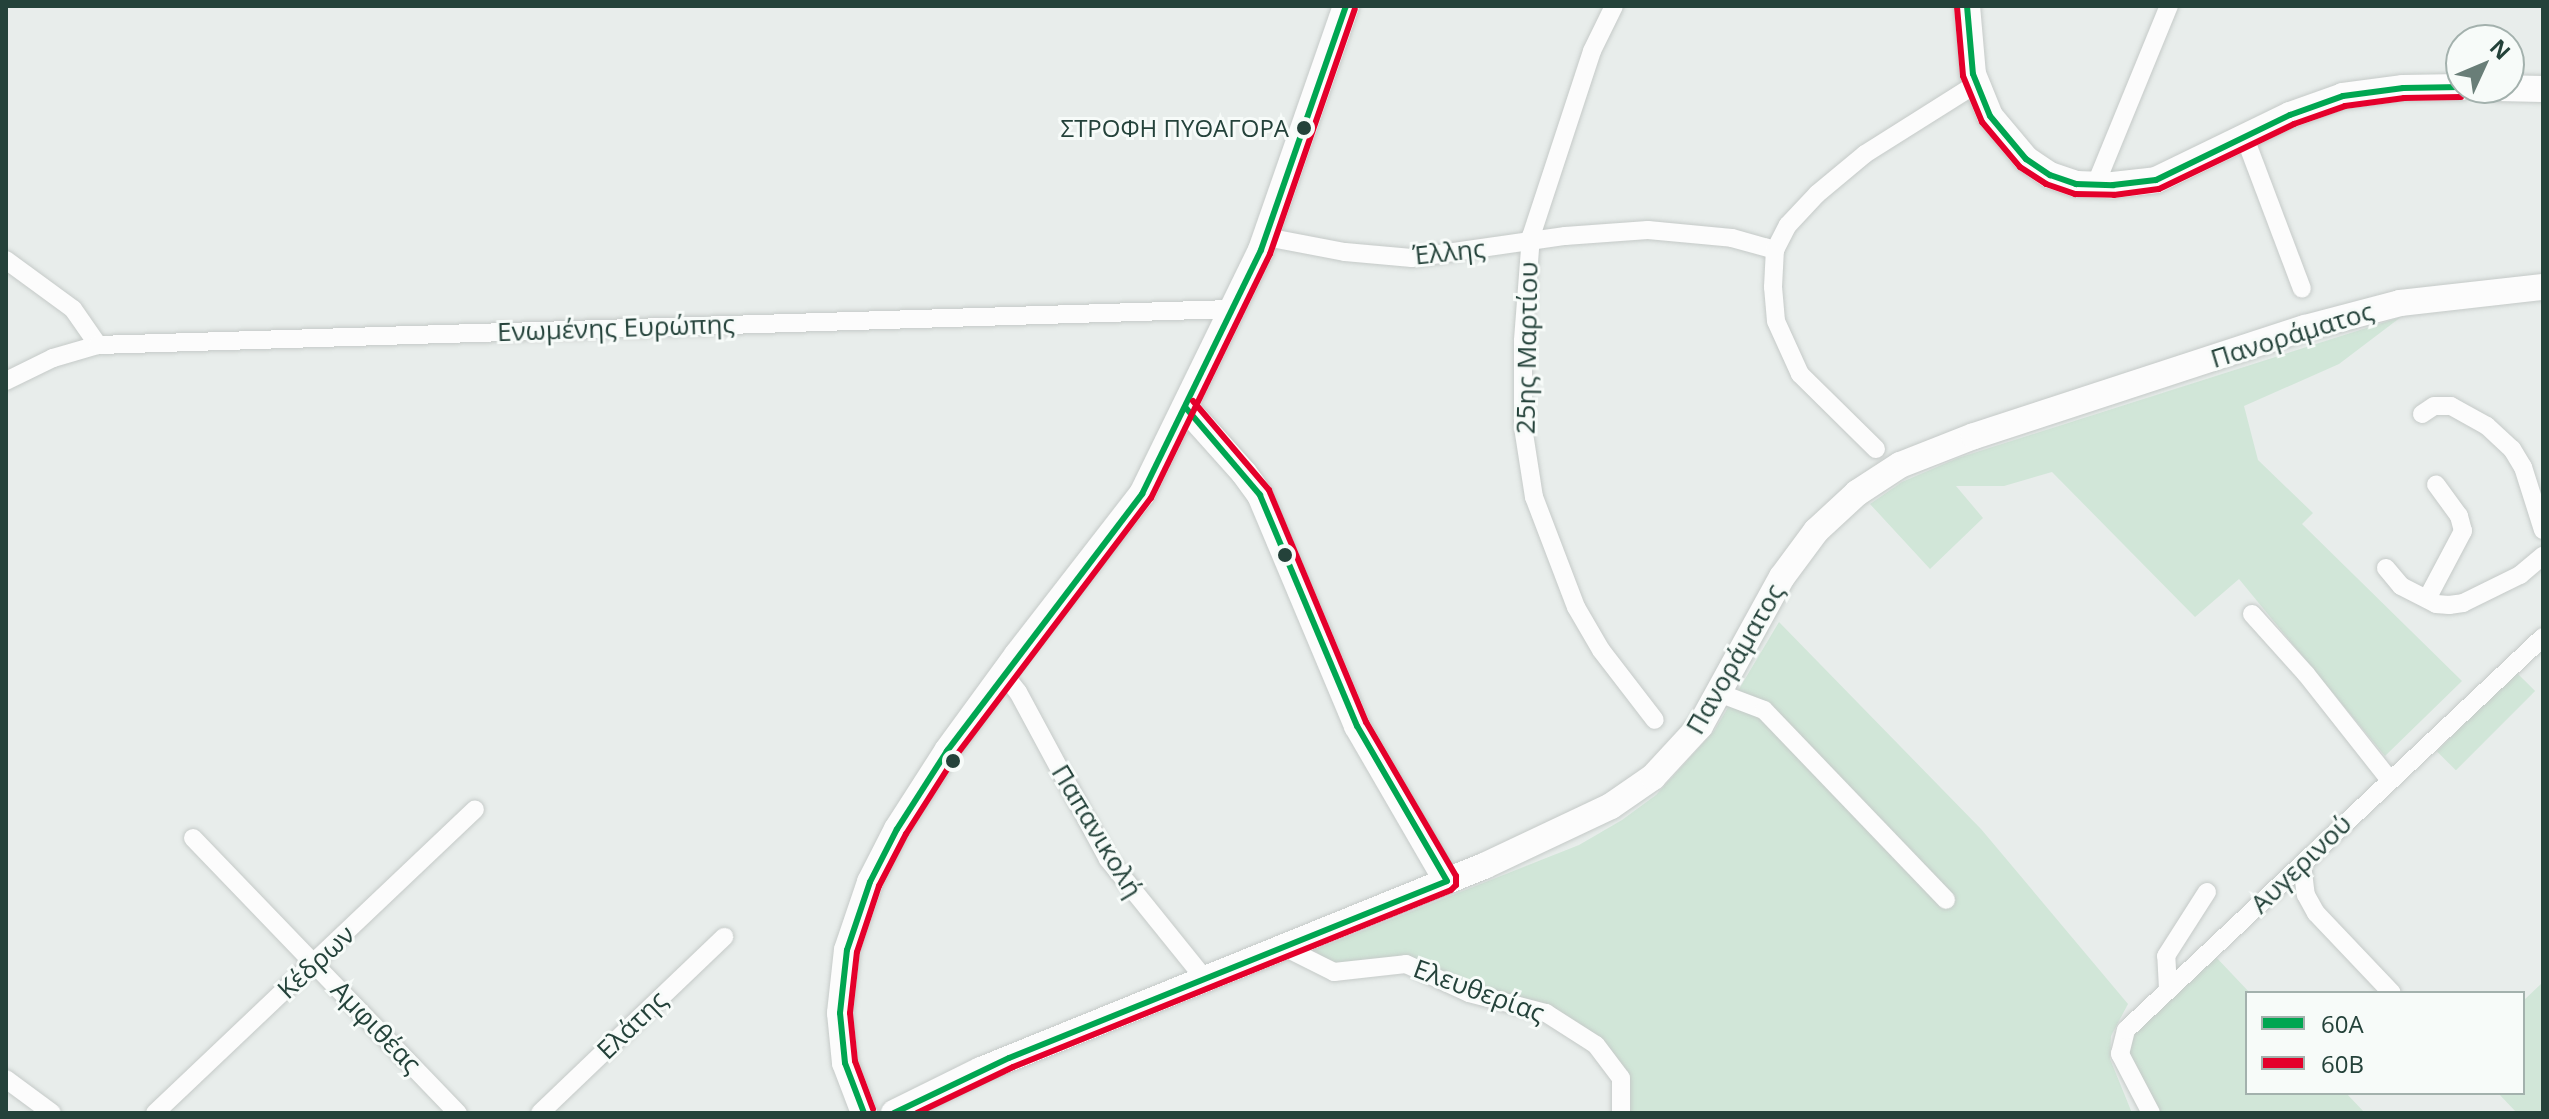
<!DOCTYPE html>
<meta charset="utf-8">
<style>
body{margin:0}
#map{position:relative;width:2549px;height:1119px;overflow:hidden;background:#e8edeb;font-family:"Open Sans",sans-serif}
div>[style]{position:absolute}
.green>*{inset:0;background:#d1e6d8;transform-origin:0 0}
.roads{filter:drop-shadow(0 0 2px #c5cac8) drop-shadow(0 0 2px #c5cac8)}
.street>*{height:18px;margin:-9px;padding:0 9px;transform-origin:9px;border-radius:9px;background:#fcfcfc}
.secondary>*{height:26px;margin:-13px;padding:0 13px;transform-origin:13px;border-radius:13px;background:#fcfcfc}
.bus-1>*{height:6px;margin:-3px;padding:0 3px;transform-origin:3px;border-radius:3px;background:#00a651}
.bus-2>*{height:6px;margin:-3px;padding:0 3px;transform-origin:3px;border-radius:3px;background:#e4002b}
.dots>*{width:22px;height:22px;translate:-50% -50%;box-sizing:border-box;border:4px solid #f7fbf9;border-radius:50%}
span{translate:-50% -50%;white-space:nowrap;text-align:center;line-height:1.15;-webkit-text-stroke:6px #f7fbf9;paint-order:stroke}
.bus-label{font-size:24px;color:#24423a}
.right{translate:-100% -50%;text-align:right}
.street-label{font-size:26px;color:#24423a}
.frame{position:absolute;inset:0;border:8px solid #24423a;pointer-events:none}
.legend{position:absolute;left:2245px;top:991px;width:280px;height:104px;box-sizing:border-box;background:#f7fbf9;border:2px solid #a3b1ad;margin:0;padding:10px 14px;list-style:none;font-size:24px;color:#24423a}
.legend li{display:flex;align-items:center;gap:16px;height:40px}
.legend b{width:40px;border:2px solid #a3b1ad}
.north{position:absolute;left:2445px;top:24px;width:80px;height:80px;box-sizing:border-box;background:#f7fbf9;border:2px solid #a3b1ad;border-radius:50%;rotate:46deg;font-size:22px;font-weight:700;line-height:32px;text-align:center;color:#24423a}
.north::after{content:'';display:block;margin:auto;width:28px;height:36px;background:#697e78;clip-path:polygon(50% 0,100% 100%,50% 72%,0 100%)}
</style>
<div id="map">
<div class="green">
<div style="clip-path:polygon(2401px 317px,2339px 364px,2244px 406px,2258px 460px,2313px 513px,2302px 524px,2462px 681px,2385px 756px,2239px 579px,2195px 617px,2052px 472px,2004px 486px,1956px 486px,1983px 518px,1930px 569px,1870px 504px,1902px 482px,1958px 458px)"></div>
<div style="clip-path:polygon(1779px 622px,1981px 829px,2128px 1004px,2111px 1036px,2110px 1059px,2132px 1113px,1624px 1113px,1623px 1081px,1597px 1042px,1501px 996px,1429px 969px,1345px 966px,1329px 963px,1314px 950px,1579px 845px,1622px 820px,1656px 795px,1714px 731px)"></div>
<div style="left:2516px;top:672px;width:27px;height:112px;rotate:45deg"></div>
<div style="clip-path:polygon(2215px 956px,2250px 993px,2247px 993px,2247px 1093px,2346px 1093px,2365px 1113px,2157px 1113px,2120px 1052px,2126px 1032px)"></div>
<div style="clip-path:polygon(2543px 982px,2543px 1113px,2517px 1113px,2498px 1093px,2523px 1093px,2523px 1001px)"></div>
</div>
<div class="roads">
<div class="street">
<div style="left:1614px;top:6px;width:50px;rotate:116.1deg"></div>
<div style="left:1592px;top:51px;width:195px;rotate:108.2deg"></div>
<div style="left:1531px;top:236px;width:105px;rotate:94.4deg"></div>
<div style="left:1523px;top:341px;width:86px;rotate:90deg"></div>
<div style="left:1523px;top:427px;width:71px;rotate:81.1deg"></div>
<div style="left:1534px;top:497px;width:118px;rotate:69.1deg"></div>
<div style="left:1576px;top:607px;width:50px;rotate:59.8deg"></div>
<div style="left:1601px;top:650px;width:88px;rotate:52.4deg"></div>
<div style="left:2245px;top:138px;width:161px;rotate:69.3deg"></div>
<div style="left:2095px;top:186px;width:195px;rotate:-67.7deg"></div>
<div style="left:1266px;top:237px;width:80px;rotate:10.8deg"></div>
<div style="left:1345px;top:252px;width:67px;rotate:5.1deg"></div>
<div style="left:1412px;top:258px;width:155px;rotate:-8.2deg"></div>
<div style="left:1565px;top:236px;width:83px;rotate:-4.1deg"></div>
<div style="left:1648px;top:230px;width:84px;rotate:5.4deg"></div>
<div style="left:1732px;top:238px;width:45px;rotate:15.6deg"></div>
<div style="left:6px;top:260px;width:83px;rotate:36.2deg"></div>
<div style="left:73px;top:309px;width:44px;rotate:55.2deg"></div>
<div style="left:6px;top:381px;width:52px;rotate:-26.1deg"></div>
<div style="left:53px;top:358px;width:47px;rotate:-16.1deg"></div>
<div style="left:98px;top:345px;width:1136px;rotate:-1.82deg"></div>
<div style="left:2422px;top:414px;width:14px;rotate:-34deg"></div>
<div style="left:2434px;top:406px;width:17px"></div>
<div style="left:2451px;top:406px;width:41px;rotate:29.1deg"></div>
<div style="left:2487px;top:426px;width:34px;rotate:43deg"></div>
<div style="left:2512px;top:449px;width:21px;rotate:59deg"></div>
<div style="left:2523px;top:467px;width:66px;rotate:72.4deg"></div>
<div style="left:1876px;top:449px;width:107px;rotate:-135.4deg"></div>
<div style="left:1800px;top:374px;width:58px;rotate:-114.4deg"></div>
<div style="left:1776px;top:321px;width:34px;rotate:-95deg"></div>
<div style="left:1773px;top:287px;width:37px;rotate:-87deg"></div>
<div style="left:1775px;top:250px;width:28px;rotate:-63deg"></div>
<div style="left:1788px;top:225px;width:42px;rotate:-46.9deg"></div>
<div style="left:1817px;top:194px;width:62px;rotate:-39.8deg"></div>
<div style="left:1865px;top:154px;width:131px;rotate:-32.2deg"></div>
<div style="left:2386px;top:568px;width:23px;rotate:50deg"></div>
<div style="left:2401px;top:586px;width:39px;rotate:27deg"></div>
<div style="left:2436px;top:604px;width:13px;rotate:4deg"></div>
<div style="left:2449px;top:605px;width:14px;rotate:-8deg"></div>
<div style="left:2463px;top:603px;width:64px;rotate:-26.2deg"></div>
<div style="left:2520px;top:575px;width:30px;rotate:-40deg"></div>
<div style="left:2428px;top:597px;width:75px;rotate:-62.1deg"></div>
<div style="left:2463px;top:531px;width:16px;rotate:-105deg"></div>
<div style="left:2459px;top:516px;width:39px;rotate:-126deg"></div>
<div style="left:2252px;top:614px;width:81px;rotate:48deg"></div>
<div style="left:2306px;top:674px;width:134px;rotate:51.7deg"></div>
<div style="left:1003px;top:673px;width:24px;rotate:52deg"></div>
<div style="left:1018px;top:692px;width:190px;rotate:61.7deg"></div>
<div style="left:1108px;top:859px;width:154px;rotate:51.1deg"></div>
<div style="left:1719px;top:693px;width:48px;rotate:20.7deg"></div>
<div style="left:1764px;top:710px;width:263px;rotate:46.2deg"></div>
<div style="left:193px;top:838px;width:382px;rotate:46.1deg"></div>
<div style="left:2302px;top:864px;width:31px;rotate:83deg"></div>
<div style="left:2306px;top:895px;width:21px;rotate:61deg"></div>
<div style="left:2316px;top:913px;width:110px;rotate:46.5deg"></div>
<div style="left:1284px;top:947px;width:56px;rotate:26.6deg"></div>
<div style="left:1334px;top:972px;width:72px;rotate:-6.3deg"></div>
<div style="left:1406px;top:964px;width:69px;rotate:24.7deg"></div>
<div style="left:1469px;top:993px;width:80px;rotate:14.6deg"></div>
<div style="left:1546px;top:1013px;width:59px;rotate:32.6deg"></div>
<div style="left:1596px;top:1045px;width:41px;rotate:52.9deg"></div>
<div style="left:1621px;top:1078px;width:35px;rotate:90deg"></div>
<div style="left:2168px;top:989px;width:33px;rotate:-93deg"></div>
<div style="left:2166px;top:956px;width:76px;rotate:-57.4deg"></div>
<div style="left:6px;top:1079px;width:57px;rotate:36.5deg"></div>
<div style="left:155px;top:1113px;width:441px;rotate:-43.5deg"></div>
<div style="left:540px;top:1113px;width:255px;rotate:-43.7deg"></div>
<div style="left:2151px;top:1113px;width:67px;rotate:-117.7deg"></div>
<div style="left:2120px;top:1054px;width:25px;rotate:-76deg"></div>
<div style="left:2126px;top:1030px;width:573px;rotate:-43.3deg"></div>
</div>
<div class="secondary">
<div style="left:1967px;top:6px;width:68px;rotate:85deg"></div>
<div style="left:1973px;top:74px;width:45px;rotate:68deg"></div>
<div style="left:1990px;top:116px;width:56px;rotate:50.1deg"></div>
<div style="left:2026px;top:159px;width:29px;rotate:34deg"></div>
<div style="left:2050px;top:175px;width:28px;rotate:19deg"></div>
<div style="left:2076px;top:184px;width:37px;rotate:2deg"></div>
<div style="left:2113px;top:185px;width:43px;rotate:-6.6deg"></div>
<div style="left:2156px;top:180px;width:149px;rotate:-25.9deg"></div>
<div style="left:2290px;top:115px;width:56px;rotate:-19.7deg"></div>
<div style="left:2343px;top:96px;width:61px;rotate:-7.6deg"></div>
<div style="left:2403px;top:88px;width:58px;rotate:-1deg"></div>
<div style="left:2497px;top:88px;width:46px;rotate:1.2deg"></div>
<div style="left:1186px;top:408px;width:87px;rotate:48.3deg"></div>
<div style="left:1244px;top:473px;width:27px;rotate:54deg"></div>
<div style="left:1260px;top:495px;width:251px;rotate:67.2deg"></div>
<div style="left:1357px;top:726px;width:179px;rotate:59.9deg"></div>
<div style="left:864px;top:1113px;width:53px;rotate:-110.8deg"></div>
<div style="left:845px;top:1063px;width:50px;rotate:-95.7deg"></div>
<div style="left:840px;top:1013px;width:63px;rotate:-83.7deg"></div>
<div style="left:847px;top:950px;width:72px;rotate:-71.3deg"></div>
<div style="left:870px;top:882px;width:59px;rotate:-63deg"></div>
<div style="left:897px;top:829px;width:93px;rotate:-57.3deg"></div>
<div style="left:947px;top:751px;width:119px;rotate:-53.9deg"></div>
<div style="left:1017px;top:655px;width:204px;rotate:-52.2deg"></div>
<div style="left:1142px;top:494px;width:271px;rotate:-64deg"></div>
<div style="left:1261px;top:250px;width:258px;rotate:-70.8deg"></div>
<div style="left:894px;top:1113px;width:97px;rotate:-26.3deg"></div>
<div style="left:981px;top:1070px;width:543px;rotate:-22.08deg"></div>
<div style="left:1484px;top:866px;width:140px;rotate:-25.3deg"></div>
<div style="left:1611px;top:806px;width:51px;rotate:-34.6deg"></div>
<div style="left:1653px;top:777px;width:69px;rotate:-47.3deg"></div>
<div style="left:1700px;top:726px;width:170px;rotate:-61.2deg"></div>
<div style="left:1782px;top:577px;width:57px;rotate:-53.5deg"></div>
<div style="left:1816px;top:531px;width:56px;rotate:-42.8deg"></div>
<div style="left:1857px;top:493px;width:51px;rotate:-33.1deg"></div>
<div style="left:1900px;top:465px;width:79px;rotate:-21.4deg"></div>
<div style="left:1974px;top:436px;width:348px;rotate:-18.1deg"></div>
<div style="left:2305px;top:328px;width:98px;rotate:-14.7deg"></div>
<div style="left:2400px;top:303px;width:144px;rotate:-6.4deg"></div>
</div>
</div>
<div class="bus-1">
<div style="left:1967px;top:6px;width:68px;rotate:85deg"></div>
<div style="left:1973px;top:74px;width:45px;rotate:68deg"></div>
<div style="left:1990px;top:116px;width:56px;rotate:50.1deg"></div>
<div style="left:2026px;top:159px;width:29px;rotate:34deg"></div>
<div style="left:2050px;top:175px;width:28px;rotate:19deg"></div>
<div style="left:2076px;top:184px;width:37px;rotate:2deg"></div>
<div style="left:2113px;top:185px;width:43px;rotate:-6.6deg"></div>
<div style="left:2156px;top:180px;width:149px;rotate:-25.9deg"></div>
<div style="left:2290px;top:115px;width:56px;rotate:-19.7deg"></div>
<div style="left:2343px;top:96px;width:61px;rotate:-7.6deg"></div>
<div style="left:2403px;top:88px;width:58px;rotate:-1deg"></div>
<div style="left:864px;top:1113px;width:53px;rotate:-110.8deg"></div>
<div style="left:845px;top:1063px;width:50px;rotate:-95.7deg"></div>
<div style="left:840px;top:1013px;width:63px;rotate:-83.7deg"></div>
<div style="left:847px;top:950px;width:72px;rotate:-71.3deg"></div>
<div style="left:870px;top:882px;width:59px;rotate:-63deg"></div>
<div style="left:897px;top:829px;width:93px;rotate:-57.3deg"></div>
<div style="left:947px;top:751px;width:323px;rotate:-52.8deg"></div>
<div style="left:1142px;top:494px;width:271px;rotate:-64deg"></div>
<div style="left:1261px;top:250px;width:258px;rotate:-70.8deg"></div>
<div style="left:894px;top:1113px;width:127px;rotate:-25.6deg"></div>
<div style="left:1009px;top:1058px;width:472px;rotate:-22deg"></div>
<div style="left:1447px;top:881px;width:179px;rotate:-120.1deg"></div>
<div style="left:1357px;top:726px;width:251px;rotate:-112.8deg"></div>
<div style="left:1260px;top:495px;width:114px;rotate:-130.4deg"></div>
</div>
<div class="bus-2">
<div style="left:1957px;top:7px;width:69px;rotate:85deg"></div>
<div style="left:1963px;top:76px;width:50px;rotate:67.6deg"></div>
<div style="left:1982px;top:122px;width:59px;rotate:49.8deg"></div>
<div style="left:2020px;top:167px;width:31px;rotate:33deg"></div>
<div style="left:2046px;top:184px;width:31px;rotate:19deg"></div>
<div style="left:2075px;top:194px;width:39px;rotate:1deg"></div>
<div style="left:2114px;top:195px;width:45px;rotate:-7.6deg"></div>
<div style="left:2159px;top:189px;width:150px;rotate:-25.7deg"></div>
<div style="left:2294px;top:124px;width:54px;rotate:-19.4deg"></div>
<div style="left:2345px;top:106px;width:60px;rotate:-7.7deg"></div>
<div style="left:2404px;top:98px;width:57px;rotate:-1deg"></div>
<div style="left:873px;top:1109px;width:51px;rotate:-110.6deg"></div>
<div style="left:855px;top:1061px;width:48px;rotate:-95.9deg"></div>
<div style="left:850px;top:1013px;width:61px;rotate:-83.5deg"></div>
<div style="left:857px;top:952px;width:70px;rotate:-71.6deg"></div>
<div style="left:879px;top:886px;width:59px;rotate:-62.6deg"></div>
<div style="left:906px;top:834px;width:91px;rotate:-57.5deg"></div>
<div style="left:955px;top:757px;width:325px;rotate:-52.9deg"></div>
<div style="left:1151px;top:498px;width:271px;rotate:-64deg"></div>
<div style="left:1270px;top:254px;width:259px;rotate:-70.9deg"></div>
<div style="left:917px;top:1113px;width:106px;rotate:-25.6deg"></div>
<div style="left:1013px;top:1067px;width:472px;rotate:-22deg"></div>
<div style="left:1451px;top:890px;width:7px;rotate:-45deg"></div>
<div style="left:1456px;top:885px;width:9px;rotate:-90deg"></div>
<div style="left:1456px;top:876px;width:178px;rotate:-120.3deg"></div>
<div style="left:1366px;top:722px;width:251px;rotate:-112.7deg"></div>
<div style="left:1269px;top:490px;width:117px;rotate:-130.5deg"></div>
</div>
<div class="dots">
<div style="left:1304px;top:128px;background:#24423a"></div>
<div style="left:1285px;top:555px;background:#24423a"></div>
<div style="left:953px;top:761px;background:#24423a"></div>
</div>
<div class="bus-label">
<span class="right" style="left:1289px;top:128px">ΣΤΡΟΦΗ ΠΥΘΑΓΟΡΑ</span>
</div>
<div class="street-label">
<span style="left:1449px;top:252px;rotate:-6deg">Έλλης</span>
<span style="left:616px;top:328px;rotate:-2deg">Ενωμένης Ευρώπης</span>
<span style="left:2292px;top:335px;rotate:-17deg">Πανοράματος</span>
<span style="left:1527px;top:348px;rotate:-89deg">25ης Μαρτίου</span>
<span style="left:1735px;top:659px;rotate:-60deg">Πανοράματος</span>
<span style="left:1097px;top:831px;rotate:59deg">Παπανικολή</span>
<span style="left:2301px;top:864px;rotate:-44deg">Αυγερινού</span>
<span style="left:316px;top:962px;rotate:-43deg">Κέδρων</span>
<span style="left:1479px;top:991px;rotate:20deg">Ελευθερίας</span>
<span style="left:632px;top:1025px;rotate:-44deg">Ελάτης</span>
<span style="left:376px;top:1027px;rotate:46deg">Αμφιθέας</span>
</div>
<div class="frame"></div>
<ul class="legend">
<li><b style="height:10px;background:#00a651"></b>60Α</li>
<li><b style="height:10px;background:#e4002b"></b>60Β</li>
</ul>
<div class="north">N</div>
</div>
